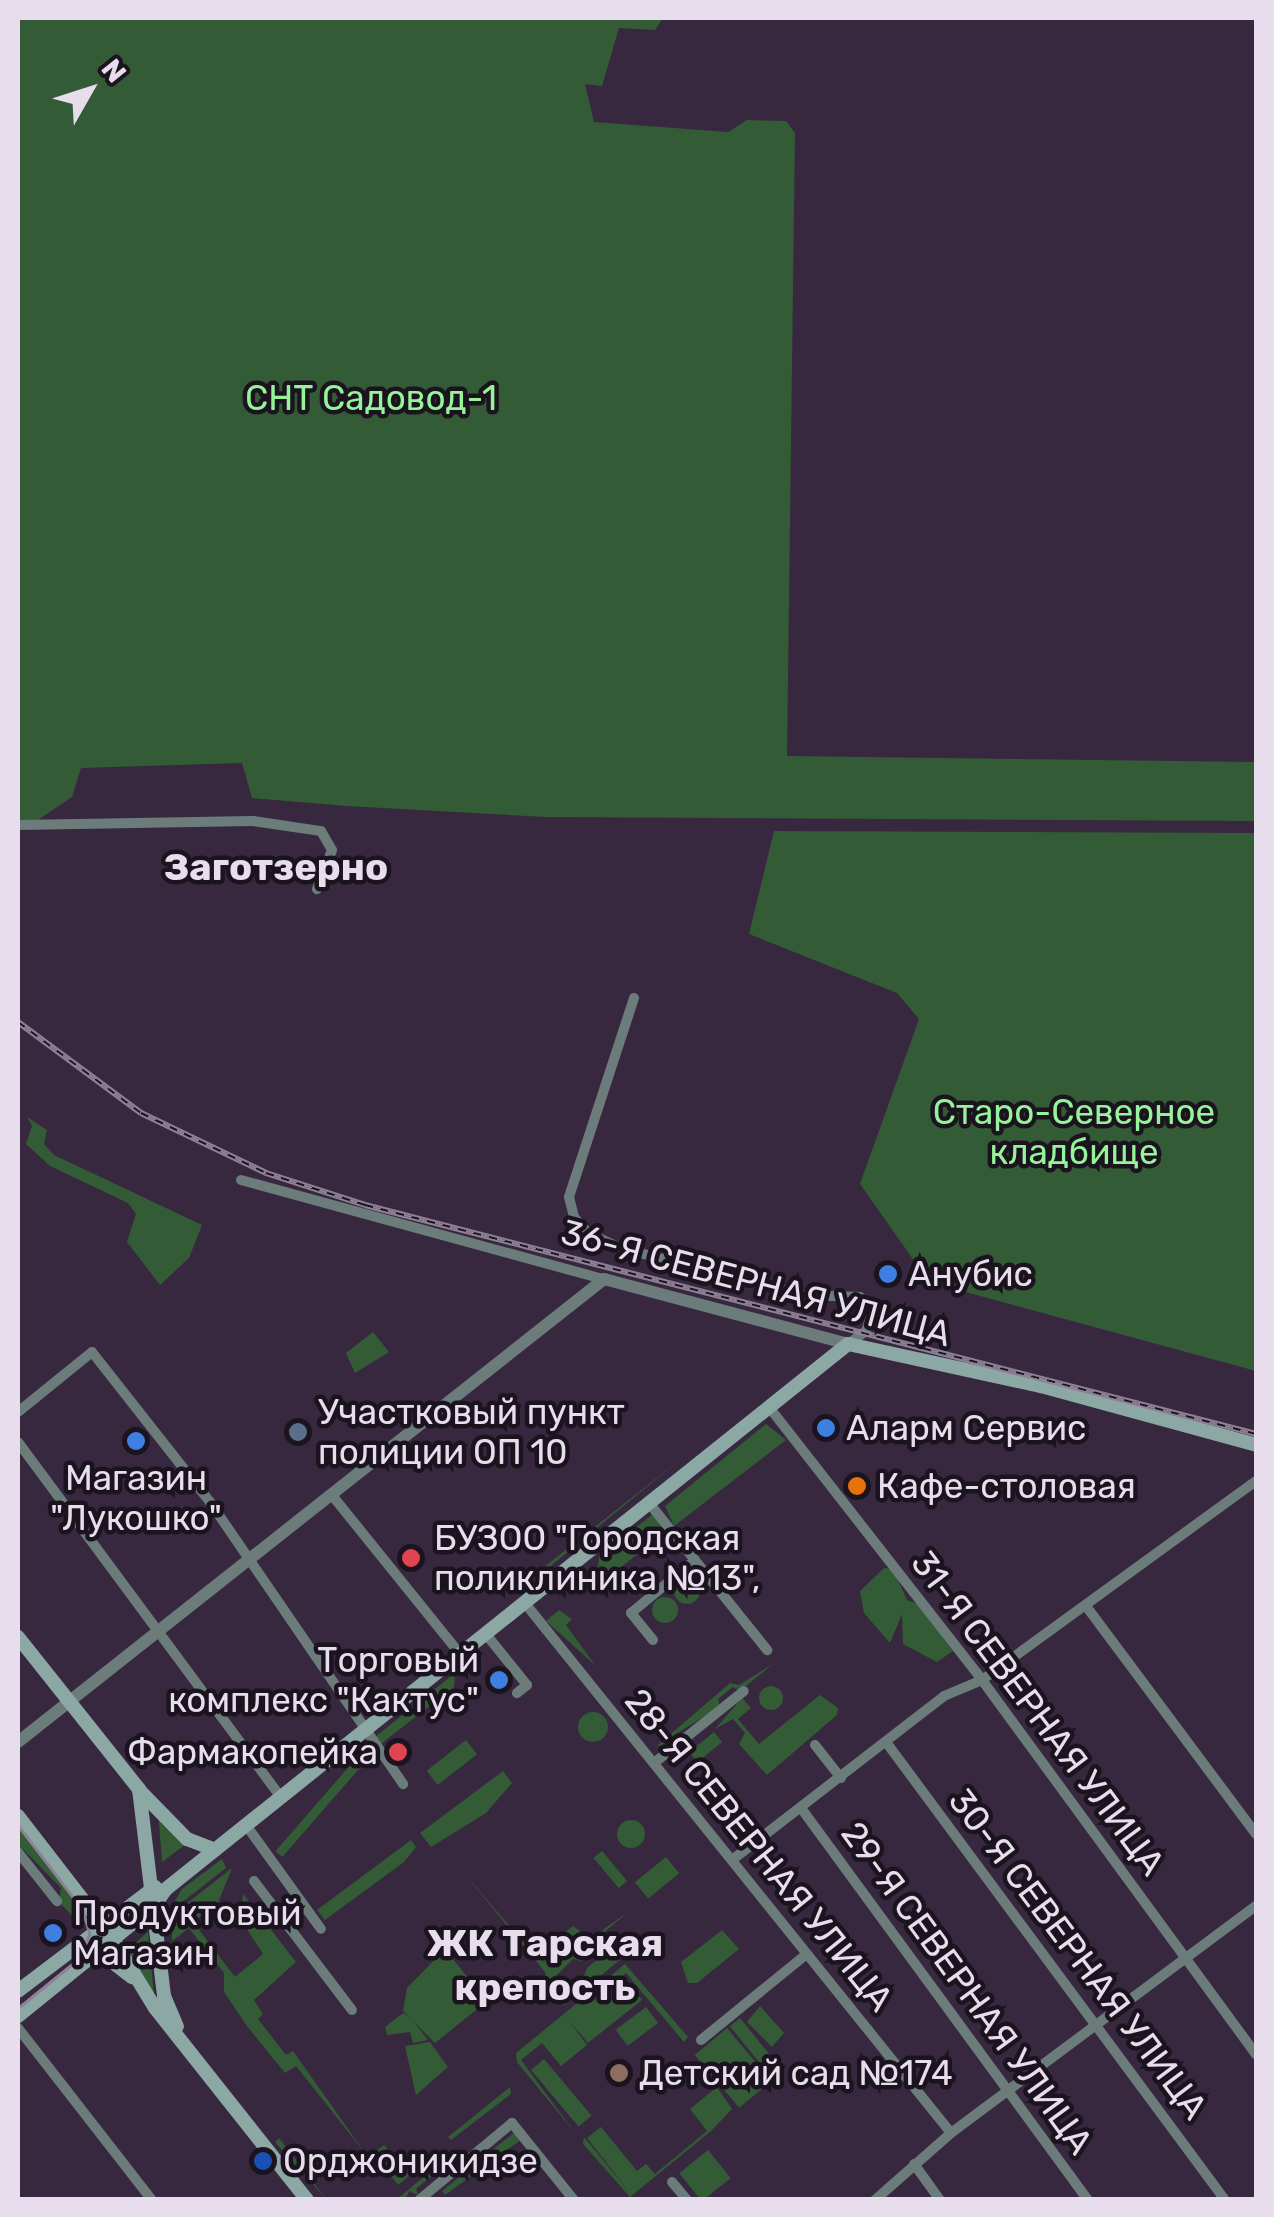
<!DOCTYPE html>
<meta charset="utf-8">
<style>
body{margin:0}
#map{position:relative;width:1274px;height:2217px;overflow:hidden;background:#372840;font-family:Rubik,sans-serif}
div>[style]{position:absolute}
.green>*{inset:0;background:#335b35;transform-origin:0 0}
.round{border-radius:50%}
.minor>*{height:10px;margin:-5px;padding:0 5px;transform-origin:5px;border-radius:5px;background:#6b7c7b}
.tertiary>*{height:12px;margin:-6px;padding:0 6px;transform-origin:6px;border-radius:6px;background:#6b7c7b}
.secondary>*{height:14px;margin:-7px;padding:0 7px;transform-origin:7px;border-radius:7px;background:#8ca8a5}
.tram>*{height:2.5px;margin:-1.25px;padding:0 1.25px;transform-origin:1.25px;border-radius:1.25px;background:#8e8196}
.rail>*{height:6px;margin-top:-3px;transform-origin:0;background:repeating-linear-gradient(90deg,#1b141f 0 8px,#8e8196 0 16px);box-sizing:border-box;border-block:2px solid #8e8196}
.dots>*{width:28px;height:28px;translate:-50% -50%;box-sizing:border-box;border:5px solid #1b141f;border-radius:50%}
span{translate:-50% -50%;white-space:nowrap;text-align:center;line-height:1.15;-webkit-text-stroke:9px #1b141f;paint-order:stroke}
.park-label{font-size:35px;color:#95f49a}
.poi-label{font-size:35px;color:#e7dded}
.left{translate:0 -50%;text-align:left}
.right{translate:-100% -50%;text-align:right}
.street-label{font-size:35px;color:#e7dded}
.neighbourhood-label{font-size:38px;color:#e7dded;font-weight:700}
.frame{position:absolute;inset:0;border:20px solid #e7dded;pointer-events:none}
.north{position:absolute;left:40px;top:40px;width:100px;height:100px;-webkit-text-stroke:8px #1b141f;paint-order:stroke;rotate:51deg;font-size:28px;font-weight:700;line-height:40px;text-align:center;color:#e7dded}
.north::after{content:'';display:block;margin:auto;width:35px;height:45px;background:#e7dded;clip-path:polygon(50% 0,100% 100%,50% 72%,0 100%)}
</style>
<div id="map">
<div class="green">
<div style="clip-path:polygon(18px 18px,663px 18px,655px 30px,619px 28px,602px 86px,585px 84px,594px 122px,728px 132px,747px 120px,786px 121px,795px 133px,787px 756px,1256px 762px,1256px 821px,545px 817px,346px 806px,252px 798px,242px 763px,81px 768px,72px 797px,35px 822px,18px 820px)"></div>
<div style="clip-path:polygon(774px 831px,1256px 833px,1256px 1371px,929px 1282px,860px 1184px,919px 1019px,897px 993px,749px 934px)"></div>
<div style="clip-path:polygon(27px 1117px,47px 1130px,44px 1144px,54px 1155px,202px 1225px,189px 1258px,160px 1285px,127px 1242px,136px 1214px,128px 1203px,50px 1166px,26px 1144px,32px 1126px)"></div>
<div style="clip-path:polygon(373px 1332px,389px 1352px,355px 1373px,346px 1353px)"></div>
<div style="clip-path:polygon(766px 1424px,786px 1440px,674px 1526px,665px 1506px)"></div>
<div style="clip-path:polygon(683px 1457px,519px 1592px,514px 1591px)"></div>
<div style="clip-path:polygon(654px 1513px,668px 1530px,596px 1587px,599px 1557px)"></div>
<div style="clip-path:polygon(884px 1568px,893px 1569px,907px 1600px,918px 1604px,953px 1651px,937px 1662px,903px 1644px,902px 1614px,890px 1643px,864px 1613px,860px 1591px)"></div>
<div class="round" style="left:674px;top:1578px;width:26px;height:26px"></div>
<div class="round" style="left:652px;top:1597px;width:26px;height:26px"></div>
<div style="clip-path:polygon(559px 1610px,572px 1619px,566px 1625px,595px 1665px,546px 1621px)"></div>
<div style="clip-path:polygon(773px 1664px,740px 1691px,733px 1687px,718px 1699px,720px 1707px,674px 1735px,664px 1752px,658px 1745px,730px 1683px,739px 1685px)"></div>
<div style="clip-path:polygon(455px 1673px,454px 1687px,381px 1744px,375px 1737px)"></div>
<div class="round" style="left:759px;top:1686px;width:24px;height:24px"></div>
<div style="clip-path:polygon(820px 1695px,838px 1708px,837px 1715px,767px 1775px,739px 1744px,745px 1733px,733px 1719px,715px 1729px,742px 1698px,751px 1708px,738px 1719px,759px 1744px)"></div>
<div class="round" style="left:578px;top:1712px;width:30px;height:30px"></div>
<div style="left:714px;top:1732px;width:13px;height:32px;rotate:51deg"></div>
<div style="left:466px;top:1740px;width:18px;height:50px;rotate:52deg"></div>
<div style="left:366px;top:1747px;width:9px;height:138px;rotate:41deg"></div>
<div style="clip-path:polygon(503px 1771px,512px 1783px,486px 1813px,431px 1847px,420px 1833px)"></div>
<div style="clip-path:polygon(159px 1820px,185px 1845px,162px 1862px,159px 1823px)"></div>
<div class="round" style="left:617px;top:1820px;width:28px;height:28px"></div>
<div style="clip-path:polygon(18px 1821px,77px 1902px,80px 1924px,59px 1902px,61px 1888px,18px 1844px)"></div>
<div style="clip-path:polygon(411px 1840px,416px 1847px,404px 1862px,325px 1920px,317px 1910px)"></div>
<div style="left:602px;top:1851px;width:39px;height:11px;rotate:50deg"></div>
<div style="left:666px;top:1857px;width:21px;height:40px;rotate:51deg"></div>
<div style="clip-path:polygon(222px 1859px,226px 1868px,167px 1914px,182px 1889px)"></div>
<div style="clip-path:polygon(232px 1868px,218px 1903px,193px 1922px,235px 1977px,263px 1954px,241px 1920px,243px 1894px,296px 1962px,254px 2000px,263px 2014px,258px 2019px,286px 2055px,293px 2051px,365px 2153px,296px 2066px,285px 2073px,247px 2026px,224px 1992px,224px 1973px,189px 1928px,172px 1941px,172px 1915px)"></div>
<div style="clip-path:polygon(463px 1872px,535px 1956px,573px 1926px,590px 1939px,628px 1912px,601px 1935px,600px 1946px,582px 1961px,573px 1959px,547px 1985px,545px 1972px)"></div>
<div style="clip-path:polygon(722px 1930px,739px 1949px,697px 1983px,688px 1983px,681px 1962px)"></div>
<div style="clip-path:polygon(148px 1932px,154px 1994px,128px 1949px)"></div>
<div style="clip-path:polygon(445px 1949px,476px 1988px,471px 1993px,481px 2006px,435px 2043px,403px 2011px,407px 1988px)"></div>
<div style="clip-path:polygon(607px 1952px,621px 1959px,565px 2005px,548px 2000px,561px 1990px,574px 1994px,588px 1967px)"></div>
<div style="clip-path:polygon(625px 1964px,688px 2037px,684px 2042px,626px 1973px,591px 2003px,624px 1978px,642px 2000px,588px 2043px,569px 2020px,587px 2045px,561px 2066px,542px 2043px,521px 2060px,575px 2133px,517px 2062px,516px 2053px)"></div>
<div style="clip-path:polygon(760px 2006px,784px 2033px,772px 2047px,747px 2022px)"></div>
<div style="left:646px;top:2007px;width:20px;height:38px;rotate:53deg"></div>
<div style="clip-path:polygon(403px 2013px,410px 2017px,428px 2040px,413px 2043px,410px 2032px,387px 2035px,385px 2027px)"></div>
<div style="left:740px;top:2018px;width:57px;height:13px;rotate:51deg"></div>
<div style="left:727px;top:2028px;width:69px;height:42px;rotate:50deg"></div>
<div style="clip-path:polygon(430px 2042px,448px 2067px,416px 2095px,405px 2046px)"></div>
<div style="left:544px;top:2059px;width:74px;height:17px;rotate:50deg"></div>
<div style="clip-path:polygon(510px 2087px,511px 2094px,451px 2140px,448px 2137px)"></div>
<div style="clip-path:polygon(717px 2087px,732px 2109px,711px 2131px,630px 2197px,583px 2144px,584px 2137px,631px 2194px,587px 2138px,601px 2127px,637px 2171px,646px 2164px,655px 2174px,707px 2131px,690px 2109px)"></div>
<div style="clip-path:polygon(516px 2131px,522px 2139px,445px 2195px,442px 2191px)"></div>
<div style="clip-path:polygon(279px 2138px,326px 2199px,275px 2142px)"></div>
<div style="clip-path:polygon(384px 2145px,401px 2165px,417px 2153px,423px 2160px,444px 2148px,398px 2185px,373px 2154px)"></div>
<div style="left:708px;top:2150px;width:36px;height:37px;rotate:51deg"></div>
<div style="clip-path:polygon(450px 2155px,453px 2167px,442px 2167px,416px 2189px,418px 2195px,409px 2191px,406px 2199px,396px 2200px)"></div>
</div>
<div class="minor">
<div style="left:18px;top:825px;width:235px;rotate:-1deg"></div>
<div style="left:253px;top:821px;width:69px;rotate:8.4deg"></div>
<div style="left:321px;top:831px;width:22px;rotate:60deg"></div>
<div style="left:332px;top:850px;width:42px;rotate:111deg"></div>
<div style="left:634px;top:998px;width:209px;rotate:108.1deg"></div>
<div style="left:569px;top:1197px;width:21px;rotate:76deg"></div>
<div style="left:574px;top:1217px;width:21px;rotate:49deg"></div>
<div style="left:588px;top:1233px;width:35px;rotate:25deg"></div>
<div style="left:620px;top:1248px;width:191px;rotate:14.3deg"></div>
<div style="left:805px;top:1295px;width:55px;rotate:2.1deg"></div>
<div style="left:860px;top:1297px;width:15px;rotate:37deg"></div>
<div style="left:872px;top:1306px;width:13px;rotate:99deg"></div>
<div style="left:870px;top:1319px;width:13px;rotate:108deg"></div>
<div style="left:866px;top:1331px;width:22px;rotate:144deg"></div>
<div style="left:241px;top:1180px;width:376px;rotate:15.3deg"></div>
<div style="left:769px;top:1407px;width:346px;rotate:52deg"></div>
<div style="left:982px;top:1680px;width:464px;rotate:53.8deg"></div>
<div style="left:18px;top:1412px;width:95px;rotate:-39deg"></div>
<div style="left:92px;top:1352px;width:191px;rotate:51.8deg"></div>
<div style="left:210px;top:1502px;width:342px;rotate:55.6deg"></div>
<div style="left:18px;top:1442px;width:442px;rotate:53.5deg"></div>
<div style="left:331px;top:1494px;width:206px;rotate:51.1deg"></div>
<div style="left:649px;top:1503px;width:189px;rotate:51.2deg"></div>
<div style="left:524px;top:1602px;width:681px;rotate:51.2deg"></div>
<div style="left:1086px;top:1606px;width:284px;rotate:53.3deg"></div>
<div style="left:485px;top:1633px;width:67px;rotate:51.1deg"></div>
<div style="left:527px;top:1685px;width:13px;rotate:141deg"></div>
<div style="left:653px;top:1640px;width:35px;rotate:-129deg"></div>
<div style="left:631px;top:1613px;width:83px;rotate:-39.6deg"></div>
<div style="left:886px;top:1742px;width:570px;rotate:53.49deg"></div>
<div style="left:815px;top:1745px;width:42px;rotate:51.8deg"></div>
<div style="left:654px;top:1763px;width:115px;rotate:-38.7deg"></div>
<div style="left:801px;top:1808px;width:486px;rotate:53.8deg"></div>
<div style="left:246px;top:1825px;width:128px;rotate:54.2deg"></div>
<div style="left:18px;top:1852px;width:63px;rotate:51.5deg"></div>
<div style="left:732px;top:1860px;width:268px;rotate:-37.7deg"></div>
<div style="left:944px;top:1696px;width:41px;rotate:-22.8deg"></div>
<div style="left:982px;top:1680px;width:339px;rotate:-36deg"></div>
<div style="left:254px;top:1881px;width:162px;rotate:52.8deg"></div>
<div style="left:18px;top:2028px;width:218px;rotate:52.1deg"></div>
<div style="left:701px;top:2040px;width:136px;rotate:-39.1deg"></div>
<div style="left:914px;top:2164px;width:44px;rotate:54.2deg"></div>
<div style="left:672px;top:2182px;width:23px;rotate:50deg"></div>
<div style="left:419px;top:2200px;width:121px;rotate:-39.6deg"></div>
<div style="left:512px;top:2123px;width:99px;rotate:51.2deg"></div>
<div style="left:875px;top:2200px;width:101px;rotate:-41.4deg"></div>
<div style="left:951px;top:2133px;width:380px;rotate:-36.7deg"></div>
</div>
<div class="tertiary">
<div style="left:18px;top:1742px;width:747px;rotate:-38.31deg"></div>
<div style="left:604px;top:1279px;width:253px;rotate:14.9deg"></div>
</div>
<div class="secondary">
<div style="left:18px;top:1637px;width:194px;rotate:51.5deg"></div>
<div style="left:139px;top:1789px;width:209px;rotate:83.1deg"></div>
<div style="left:164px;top:1996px;width:33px;rotate:67deg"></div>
<div style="left:139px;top:1790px;width:69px;rotate:45.6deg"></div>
<div style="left:187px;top:1839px;width:30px;rotate:21deg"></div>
<div style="left:18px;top:1816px;width:155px;rotate:52.3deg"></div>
<div style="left:113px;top:1939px;width:81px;rotate:58.7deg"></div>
<div style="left:155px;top:2008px;width:245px;rotate:51.6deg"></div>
<div style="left:91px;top:1958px;width:15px;rotate:-4deg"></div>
<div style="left:106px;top:1957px;width:33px;rotate:38deg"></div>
<div style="left:18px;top:1991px;width:172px;rotate:-37.2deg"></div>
<div style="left:18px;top:2016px;width:175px;rotate:-39deg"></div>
<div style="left:154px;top:1906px;width:21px;rotate:-55deg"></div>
<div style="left:166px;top:1889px;width:873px;rotate:-38.63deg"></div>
<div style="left:848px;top:1344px;width:198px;rotate:12.3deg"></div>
<div style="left:1041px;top:1386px;width:223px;rotate:15.3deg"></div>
</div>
<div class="tram">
<div style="left:18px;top:1825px;width:107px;rotate:52.6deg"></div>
<div style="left:83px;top:1910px;width:25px;rotate:74deg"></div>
<div style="left:90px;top:1934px;width:27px;rotate:114deg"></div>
<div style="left:79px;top:1959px;width:79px;rotate:140.7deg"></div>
</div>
<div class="rail">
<div style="left:18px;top:1022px;width:153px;rotate:36.5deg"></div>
<div style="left:141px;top:1113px;width:139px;rotate:25.6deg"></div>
<div style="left:266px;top:1173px;width:104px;rotate:17.9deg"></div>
<div style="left:365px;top:1205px;width:920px;rotate:14.41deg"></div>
</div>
<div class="dots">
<div style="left:888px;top:1274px;background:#3f7fe0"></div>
<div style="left:826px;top:1428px;background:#3f7fe0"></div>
<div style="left:298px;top:1432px;background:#5c6f8a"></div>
<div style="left:136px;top:1441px;background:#3f7fe0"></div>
<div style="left:857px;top:1486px;background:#e8710a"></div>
<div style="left:411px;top:1558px;background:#e0444e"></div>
<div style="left:499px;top:1680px;background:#3f7fe0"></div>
<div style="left:398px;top:1752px;background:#e0444e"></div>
<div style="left:53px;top:1933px;background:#3f7fe0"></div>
<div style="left:619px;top:2073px;background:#8d6e63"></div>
<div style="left:263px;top:2161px;background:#1a4fb4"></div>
</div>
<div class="park-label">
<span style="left:371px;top:398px">СНТ Садовод-1</span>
<span style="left:1074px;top:1132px">Старо-Северное<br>кладбище</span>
</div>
<div class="poi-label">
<span class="left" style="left:908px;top:1274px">Анубис</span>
<span class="left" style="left:318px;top:1432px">Участковый пункт<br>полиции ОП 10</span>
<span class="left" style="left:846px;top:1428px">Аларм Сервис</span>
<span style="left:136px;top:1498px">Магазин<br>"Лукошко"</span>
<span class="left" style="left:877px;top:1486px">Кафе-столовая</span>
<span class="left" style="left:434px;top:1558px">БУЗОО "Городская<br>поликлиника №13",</span>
<span class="right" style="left:479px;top:1680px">Торговый<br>комплекс "Кактус"</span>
<span class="right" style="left:378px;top:1752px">Фармакопейка</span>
<span class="left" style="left:73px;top:1933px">Продуктовый<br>Магазин</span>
<span class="left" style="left:639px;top:2073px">Детский сад №174</span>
<span class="left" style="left:283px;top:2161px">Орджоникидзе</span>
</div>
<div class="street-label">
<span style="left:756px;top:1283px;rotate:15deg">36-Я СЕВЕРНАЯ УЛИЦА</span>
<span style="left:1038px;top:1713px;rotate:53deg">31-Я СЕВЕРНАЯ УЛИЦА</span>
<span style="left:759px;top:1850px;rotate:51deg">28-Я СЕВЕРНАЯ УЛИЦА</span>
<span style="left:1078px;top:1954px;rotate:53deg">30-Я СЕВЕРНАЯ УЛИЦА</span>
<span style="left:967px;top:1988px;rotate:54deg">29-Я СЕВЕРНАЯ УЛИЦА</span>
</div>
<div class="neighbourhood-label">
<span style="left:276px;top:868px">Заготзерно</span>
<span style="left:545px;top:1966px">ЖК Тарская<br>крепость</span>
</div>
<div class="frame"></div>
<div class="north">N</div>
</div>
